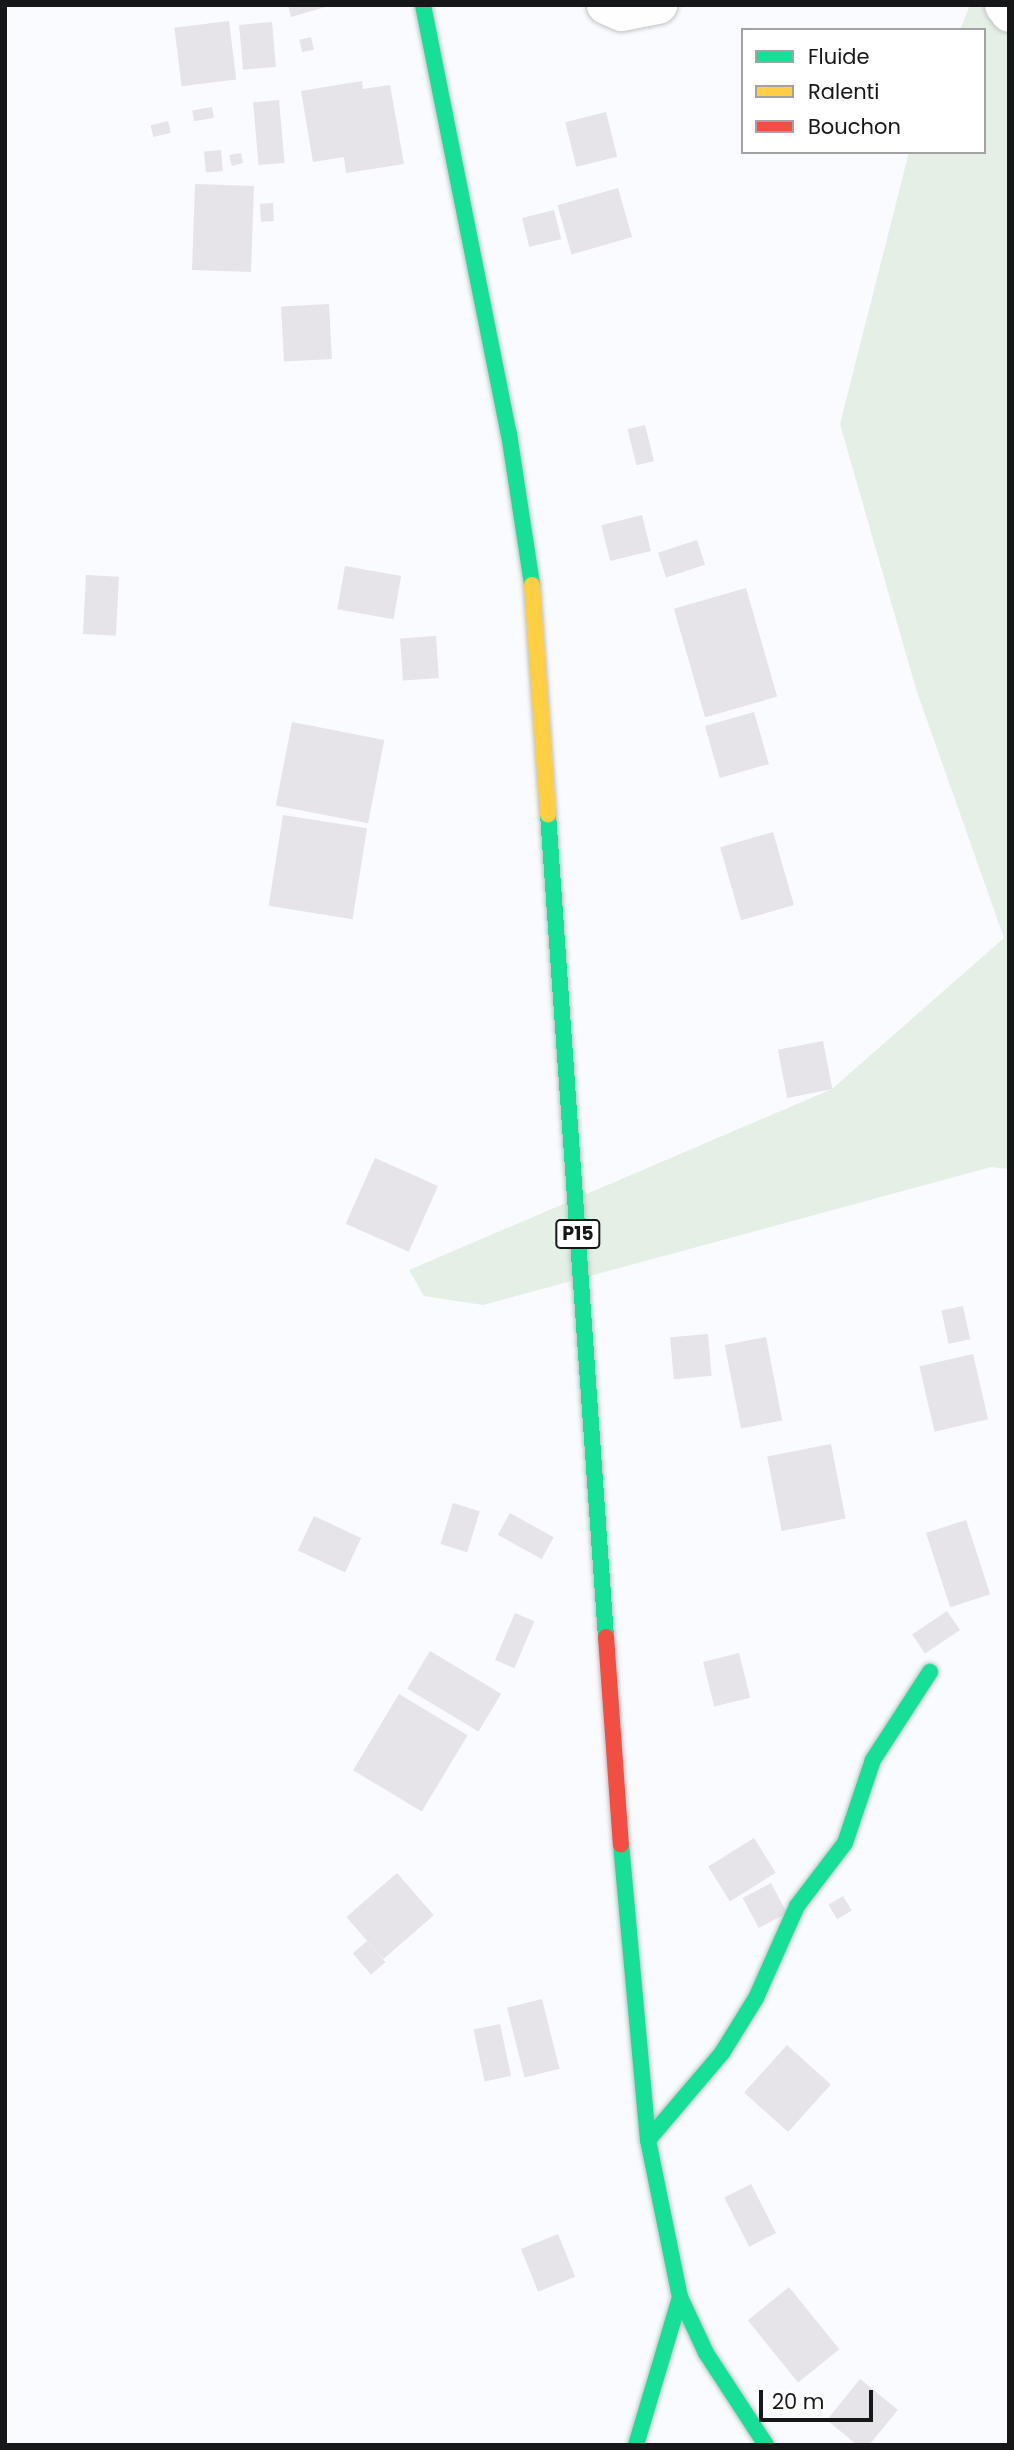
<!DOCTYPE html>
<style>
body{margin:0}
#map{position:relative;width:1014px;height:2450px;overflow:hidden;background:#f9fbfe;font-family:Poppins,sans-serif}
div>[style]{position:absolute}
.green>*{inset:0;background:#e4efe5}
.building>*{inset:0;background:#e6e3e9;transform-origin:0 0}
.roads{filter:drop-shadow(0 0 2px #c0c1c3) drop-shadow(0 0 2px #c0c1c3)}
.street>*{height:37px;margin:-18.5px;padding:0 18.5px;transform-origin:18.5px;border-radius:18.5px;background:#fefeff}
.fast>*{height:16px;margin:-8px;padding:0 8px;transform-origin:8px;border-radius:8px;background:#16e098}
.slow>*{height:16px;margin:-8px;padding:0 8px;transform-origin:8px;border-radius:8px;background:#ffcf43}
.jam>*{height:16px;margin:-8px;padding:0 8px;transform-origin:8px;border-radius:8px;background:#f24e42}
span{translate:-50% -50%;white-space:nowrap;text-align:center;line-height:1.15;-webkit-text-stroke:6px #fff;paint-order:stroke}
.shield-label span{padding:2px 5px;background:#fff;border:2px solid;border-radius:5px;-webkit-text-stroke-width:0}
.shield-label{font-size:19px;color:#161719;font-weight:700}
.frame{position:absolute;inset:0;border:7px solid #161719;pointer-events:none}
.legend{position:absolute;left:741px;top:28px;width:245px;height:126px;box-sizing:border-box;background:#fff;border:2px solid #a2a2a3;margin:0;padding:9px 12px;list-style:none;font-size:21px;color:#161719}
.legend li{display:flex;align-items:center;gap:14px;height:35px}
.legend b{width:35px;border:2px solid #a2a2a3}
.scale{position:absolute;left:759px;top:2390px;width:114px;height:32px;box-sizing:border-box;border:4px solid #161719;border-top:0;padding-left:9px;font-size:21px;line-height:24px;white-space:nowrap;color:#161719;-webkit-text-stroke:5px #fff;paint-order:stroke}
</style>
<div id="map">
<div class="green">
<div style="clip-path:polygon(970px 5px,1009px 5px,1009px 1169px,991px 1167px,483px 1305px,424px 1296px,409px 1270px,832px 1089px,1004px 938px,916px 689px,840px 424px,909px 152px,984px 152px,984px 30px,960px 30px)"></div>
</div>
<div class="building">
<div style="clip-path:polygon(288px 5px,329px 5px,329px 6px,291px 17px)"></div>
<div style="left:229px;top:21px;width:59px;height:55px;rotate:83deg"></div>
<div style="left:272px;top:22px;width:45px;height:33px;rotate:85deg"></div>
<div style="left:311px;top:37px;width:13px;height:12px;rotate:77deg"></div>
<div style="clip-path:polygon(362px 81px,363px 89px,390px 85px,404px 164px,346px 173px,344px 157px,313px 162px,301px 91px)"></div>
<div style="left:279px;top:100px;width:63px;height:26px;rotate:85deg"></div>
<div style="left:212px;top:107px;width:11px;height:20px;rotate:80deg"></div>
<div style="left:606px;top:112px;width:46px;height:42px;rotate:76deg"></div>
<div style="left:168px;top:121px;width:12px;height:18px;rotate:76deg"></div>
<div style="left:221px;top:150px;width:21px;height:17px;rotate:85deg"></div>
<div style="clip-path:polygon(241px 153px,243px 163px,232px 166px,229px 155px)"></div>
<div style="left:195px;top:184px;width:59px;height:86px;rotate:2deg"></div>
<div style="left:618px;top:188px;width:51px;height:63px;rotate:74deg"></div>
<div style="left:273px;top:203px;width:18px;height:13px;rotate:87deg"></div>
<div style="left:554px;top:210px;width:30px;height:33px;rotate:76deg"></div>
<div style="left:329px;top:304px;width:55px;height:48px;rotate:87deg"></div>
<div style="left:645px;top:425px;width:37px;height:18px;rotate:76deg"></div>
<div style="left:642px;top:515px;width:37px;height:42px;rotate:76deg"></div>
<div style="left:697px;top:540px;width:26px;height:41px;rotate:72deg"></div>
<div style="left:345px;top:566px;width:57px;height:44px;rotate:10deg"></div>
<div style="left:86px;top:575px;width:33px;height:59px;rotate:3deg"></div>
<div style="left:746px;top:588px;width:113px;height:75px;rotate:74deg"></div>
<div style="left:436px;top:636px;width:42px;height:36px;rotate:86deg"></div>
<div style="left:754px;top:712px;width:54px;height:51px;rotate:74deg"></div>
<div style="left:292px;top:722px;width:94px;height:85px;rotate:11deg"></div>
<div style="left:283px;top:815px;width:85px;height:92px;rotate:9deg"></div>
<div style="left:773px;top:832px;width:76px;height:55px;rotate:74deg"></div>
<div style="left:823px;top:1041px;width:49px;height:46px;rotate:79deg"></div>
<div style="left:375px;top:1158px;width:69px;height:72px;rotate:24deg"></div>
<div style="left:963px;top:1306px;width:34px;height:22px;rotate:78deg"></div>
<div style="left:708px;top:1334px;width:42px;height:38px;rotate:85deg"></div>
<div style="left:766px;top:1337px;width:85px;height:42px;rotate:79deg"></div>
<div style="left:973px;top:1354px;width:67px;height:55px;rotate:77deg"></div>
<div style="left:831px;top:1444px;width:76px;height:65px;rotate:79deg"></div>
<div style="left:453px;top:1503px;width:28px;height:43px;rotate:17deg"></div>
<div style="left:510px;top:1513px;width:50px;height:25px;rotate:29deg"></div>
<div style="left:314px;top:1516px;width:52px;height:38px;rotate:25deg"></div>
<div style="left:966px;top:1520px;width:78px;height:42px;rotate:72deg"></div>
<div style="left:947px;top:1611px;width:23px;height:42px;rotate:56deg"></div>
<div style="left:515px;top:1613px;width:21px;height:51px;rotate:23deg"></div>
<div style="left:430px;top:1651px;width:83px;height:44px;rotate:31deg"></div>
<div style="left:739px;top:1653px;width:46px;height:37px;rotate:76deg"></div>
<div style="left:399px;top:1694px;width:80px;height:89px;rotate:31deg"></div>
<div style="left:754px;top:1838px;width:41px;height:54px;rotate:58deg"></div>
<div style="left:397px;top:1873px;width:56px;height:67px;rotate:49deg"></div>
<div style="left:771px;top:1883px;width:34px;height:32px;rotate:62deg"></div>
<div style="left:843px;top:1896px;width:17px;height:17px;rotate:59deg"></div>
<div style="left:367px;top:1941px;width:28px;height:19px;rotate:49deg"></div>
<div style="left:542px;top:1999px;width:72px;height:36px;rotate:76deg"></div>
<div style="left:500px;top:2024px;width:53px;height:27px;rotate:78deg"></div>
<div style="left:787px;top:2045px;width:59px;height:64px;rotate:42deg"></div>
<div style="left:751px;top:2184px;width:55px;height:30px;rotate:63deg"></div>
<div style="left:558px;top:2234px;width:46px;height:40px;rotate:68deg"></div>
<div style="left:789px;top:2287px;width:80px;height:53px;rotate:51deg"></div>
<div style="clip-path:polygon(860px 2379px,898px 2410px,869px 2445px,857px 2445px,827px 2420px)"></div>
</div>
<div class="roads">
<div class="street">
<div style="left:605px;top:5px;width:17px;rotate:24deg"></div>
<div style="left:621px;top:12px;width:38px;rotate:-11deg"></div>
<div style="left:1003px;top:5px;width:10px;rotate:53deg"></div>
</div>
<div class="fast">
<div style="left:423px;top:5px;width:438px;rotate:78.7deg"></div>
<div style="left:509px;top:434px;width:153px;rotate:81.3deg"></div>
<div style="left:548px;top:814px;width:825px;rotate:85.97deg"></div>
<div style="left:621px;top:1844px;width:297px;rotate:84.8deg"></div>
<div style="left:648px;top:2140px;width:160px;rotate:78.5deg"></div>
<div style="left:680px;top:2297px;width:62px;rotate:65.1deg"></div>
<div style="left:706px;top:2353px;width:110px;rotate:56.9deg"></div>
<div style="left:648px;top:2140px;width:114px;rotate:-49.6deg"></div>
<div style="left:722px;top:2053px;width:65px;rotate:-58.3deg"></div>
<div style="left:756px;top:1998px;width:101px;rotate:-66deg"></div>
<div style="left:797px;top:1906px;width:79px;rotate:-52.7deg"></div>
<div style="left:845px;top:1843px;width:88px;rotate:-71.4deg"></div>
<div style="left:873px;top:1760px;width:105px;rotate:-57.1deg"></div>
<div style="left:636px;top:2445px;width:154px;rotate:-73.4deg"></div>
</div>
<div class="slow">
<div style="left:532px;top:585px;width:230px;rotate:86deg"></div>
</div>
<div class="jam">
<div style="left:606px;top:1637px;width:208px;rotate:85.9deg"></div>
</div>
</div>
<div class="shield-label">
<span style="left:578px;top:1234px">P15</span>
</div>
<div class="frame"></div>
<ul class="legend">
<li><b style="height:9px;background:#16e098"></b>Fluide</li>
<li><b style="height:9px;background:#ffcf43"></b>Ralenti</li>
<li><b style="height:9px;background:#f24e42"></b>Bouchon</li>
</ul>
<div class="scale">20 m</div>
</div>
